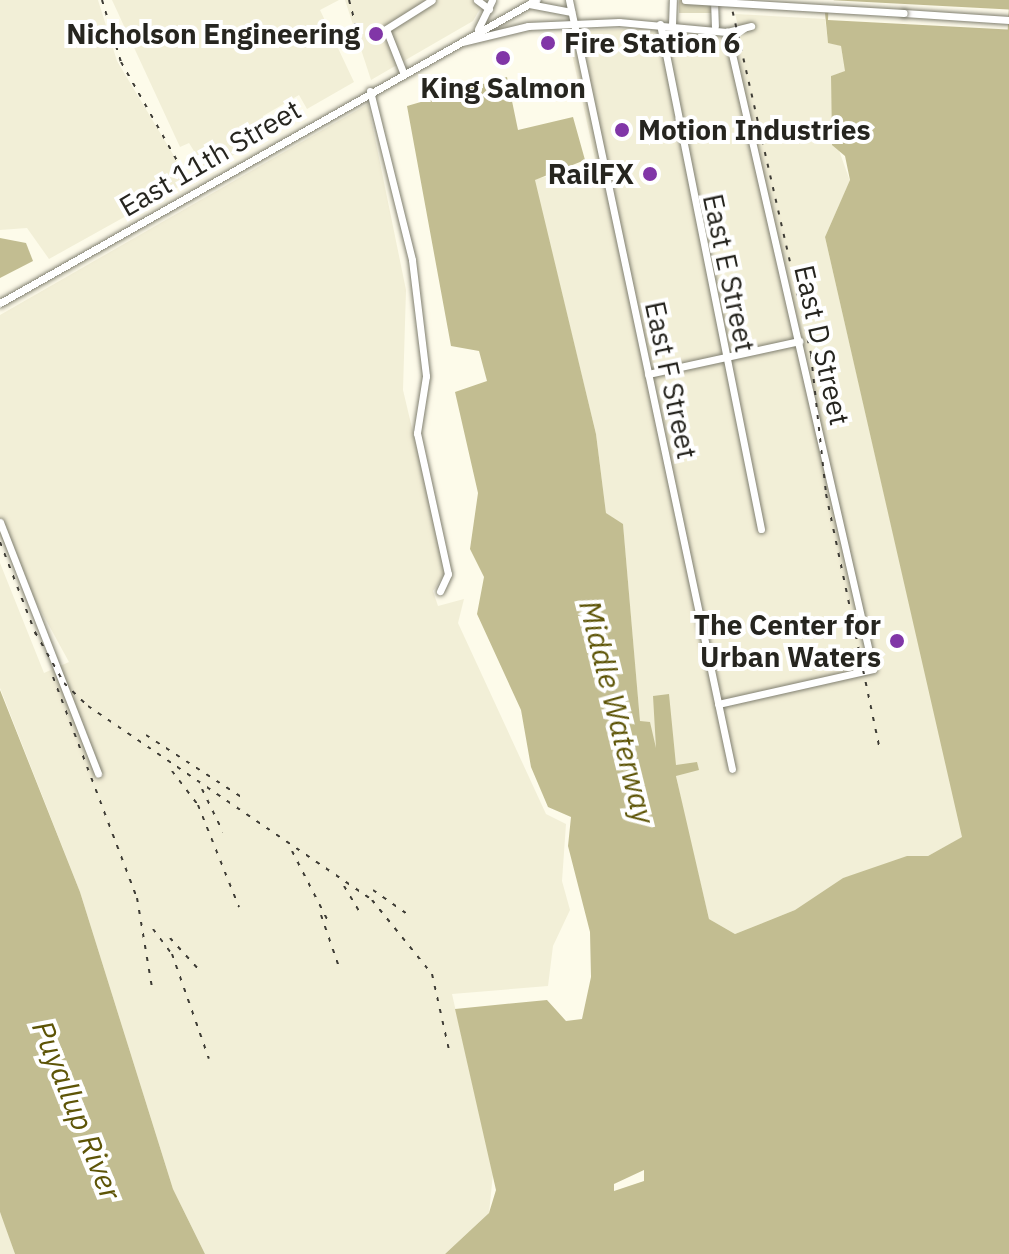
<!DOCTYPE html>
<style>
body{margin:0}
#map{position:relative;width:1009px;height:1254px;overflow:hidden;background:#fdfbea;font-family:"IBM Plex Sans",sans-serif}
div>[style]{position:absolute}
.built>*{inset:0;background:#f2efd7}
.green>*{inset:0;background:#dfdcbf;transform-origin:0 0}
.water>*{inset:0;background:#c2bd91}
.pier>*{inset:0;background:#fdfbea;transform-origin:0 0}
.roads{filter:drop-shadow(0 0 2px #807f70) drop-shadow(0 0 2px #807f70)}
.minor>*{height:7px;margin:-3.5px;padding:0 3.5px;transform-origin:3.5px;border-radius:3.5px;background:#fff}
.rail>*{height:2px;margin-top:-1px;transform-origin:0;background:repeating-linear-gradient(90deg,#3e3c35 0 4px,transparent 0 12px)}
.bridges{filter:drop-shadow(0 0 2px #807f70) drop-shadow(0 0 2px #807f70)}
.minor-bridge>*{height:7px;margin:-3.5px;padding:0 3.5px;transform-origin:3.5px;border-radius:3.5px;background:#fff}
.dots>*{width:22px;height:22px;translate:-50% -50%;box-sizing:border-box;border:4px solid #fff;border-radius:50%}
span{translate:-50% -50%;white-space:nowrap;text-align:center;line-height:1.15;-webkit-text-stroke:8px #fff;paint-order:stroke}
.poi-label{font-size:28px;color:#26251f;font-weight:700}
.right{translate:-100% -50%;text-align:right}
.left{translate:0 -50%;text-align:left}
.street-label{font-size:28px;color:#26251f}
.water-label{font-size:30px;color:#5d5406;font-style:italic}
</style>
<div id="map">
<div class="built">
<div style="clip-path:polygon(0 0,98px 0,117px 61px,189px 181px,49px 259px,27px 228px,0 230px)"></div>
<div style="clip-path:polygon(112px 0,339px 0,320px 10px,354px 82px,307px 109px,299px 95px,263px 116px,258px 139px,207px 172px,189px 143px,180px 147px)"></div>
<div style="clip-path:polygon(345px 0,485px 0,473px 21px,371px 80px)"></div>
<div style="clip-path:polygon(735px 14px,825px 19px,828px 42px,841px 46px,846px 71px,831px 76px,832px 131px,850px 181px,825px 237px,963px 837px,928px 856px,843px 878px,795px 910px,735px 934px,709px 919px,685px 819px,676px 775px,699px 769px,676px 766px,652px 749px,650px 722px,640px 722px,623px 525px,606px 513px,596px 434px,534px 179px,597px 168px,567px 31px,652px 28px,741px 37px)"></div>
<div style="clip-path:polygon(368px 104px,406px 290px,403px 390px,446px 572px,433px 591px,438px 606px,464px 599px,458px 623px,546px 814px,566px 824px,562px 881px,570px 910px,553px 946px,548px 986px,452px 994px,493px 1174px,489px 1213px,445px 1254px,205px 1254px,173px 1189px,80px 892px,0 688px,0 563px,44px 673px,69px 662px,0 536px,0 315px)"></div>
<div style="clip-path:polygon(0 1212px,4px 1221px,15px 1254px,0 1254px)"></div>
</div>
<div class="green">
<div style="left:679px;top:0;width:38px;height:13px"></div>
</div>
<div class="water">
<div style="clip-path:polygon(evenodd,834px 0,1009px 0,1009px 1254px,445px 1254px,489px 1213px,496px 1190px,455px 1009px,547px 1000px,566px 1021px,582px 1019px,591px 977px,590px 932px,568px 846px,571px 817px,548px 807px,531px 767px,521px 710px,477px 614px,484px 577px,470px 549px,478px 493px,455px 392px,487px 381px,479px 351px,451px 346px,407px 106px,507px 77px,518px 130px,573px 117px,585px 160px,535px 180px,596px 434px,606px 513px,623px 524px,640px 721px,650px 722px,656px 748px,653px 696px,669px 694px,676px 765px,697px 762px,699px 770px,676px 776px,709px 919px,735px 934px,795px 910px,843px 878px,907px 856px,928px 856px,962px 837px,825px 237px,850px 180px,845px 156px,832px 145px,831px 76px,845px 71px,841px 46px,828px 43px,825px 13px,834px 0,644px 1170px,644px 1181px,614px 1191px,614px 1184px,644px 1170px)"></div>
<div style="clip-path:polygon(0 238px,26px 243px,33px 261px,0 278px)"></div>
<div style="clip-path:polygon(0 690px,80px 892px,173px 1189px,205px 1254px,15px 1254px,0 1212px)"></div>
</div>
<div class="pier">
<div style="left:829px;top:0;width:180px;height:20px;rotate:3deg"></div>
</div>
<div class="roads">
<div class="minor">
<div style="left:477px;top:0;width:15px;rotate:37deg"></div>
<div style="left:569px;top:0;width:786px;rotate:78.03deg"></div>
<div style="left:714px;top:0;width:26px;rotate:88deg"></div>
<div style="left:529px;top:4px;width:43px;rotate:10.8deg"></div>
<div style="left:904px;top:13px;width:105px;rotate:3.8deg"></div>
<div style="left:660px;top:24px;width:515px;rotate:78.69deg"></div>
<div style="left:672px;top:25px;width:25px;rotate:-88deg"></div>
<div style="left:478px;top:29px;width:32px;rotate:-64deg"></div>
<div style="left:462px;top:42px;width:68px;rotate:-13.6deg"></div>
<div style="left:528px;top:26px;width:91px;rotate:-2.5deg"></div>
<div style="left:619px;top:22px;width:108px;rotate:5.3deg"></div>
<div style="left:727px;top:32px;width:25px;rotate:-14deg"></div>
<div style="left:403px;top:72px;width:46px;rotate:-111.6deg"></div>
<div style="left:386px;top:29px;width:54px;rotate:-32.2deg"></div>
<div style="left:370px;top:91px;width:174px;rotate:76deg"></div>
<div style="left:412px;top:260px;width:117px;rotate:83.1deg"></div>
<div style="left:426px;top:376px;width:58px;rotate:99deg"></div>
<div style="left:417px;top:433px;width:144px;rotate:77.6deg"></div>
<div style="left:448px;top:574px;width:19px;rotate:115deg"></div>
<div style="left:0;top:303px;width:616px;rotate:-29.48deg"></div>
<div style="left:648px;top:374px;width:155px;rotate:-12.3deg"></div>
<div style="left:0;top:522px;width:270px;rotate:68.7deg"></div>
<div style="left:718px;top:704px;width:159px;rotate:-12.7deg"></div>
<div style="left:873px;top:669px;width:654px;rotate:-102.91deg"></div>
</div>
</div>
<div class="rail">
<div style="left:102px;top:0;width:65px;rotate:73deg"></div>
<div style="left:121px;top:62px;width:120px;rotate:60.4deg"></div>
<div style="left:349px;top:0;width:35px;rotate:75deg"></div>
<div style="left:730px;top:0;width:364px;rotate:77.1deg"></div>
<div style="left:811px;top:355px;width:140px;rotate:83.8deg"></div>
<div style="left:826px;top:494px;width:257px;rotate:78.1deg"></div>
<div style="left:0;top:542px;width:105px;rotate:68.8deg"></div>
<div style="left:35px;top:632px;width:59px;rotate:60.4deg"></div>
<div style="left:64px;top:683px;width:33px;rotate:44deg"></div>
<div style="left:88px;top:706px;width:344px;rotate:34.3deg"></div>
<div style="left:372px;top:900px;width:95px;rotate:51deg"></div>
<div style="left:432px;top:974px;width:78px;rotate:77.4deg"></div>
<div style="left:53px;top:677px;width:236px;rotate:69.2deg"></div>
<div style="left:137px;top:898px;width:91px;rotate:80.5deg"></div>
<div style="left:146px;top:735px;width:119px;rotate:33deg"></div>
<div style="left:172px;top:771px;width:43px;rotate:52.6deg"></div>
<div style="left:198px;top:805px;width:110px;rotate:68.1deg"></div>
<div style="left:202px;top:789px;width:48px;rotate:64deg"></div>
<div style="left:292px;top:851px;width:83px;rotate:62.8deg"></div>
<div style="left:344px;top:886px;width:31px;rotate:59deg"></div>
<div style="left:373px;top:890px;width:45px;rotate:35.1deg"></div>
<div style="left:321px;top:915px;width:58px;rotate:70.9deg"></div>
<div style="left:153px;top:929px;width:31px;rotate:53deg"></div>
<div style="left:172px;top:954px;width:111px;rotate:70.6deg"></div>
<div style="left:170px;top:938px;width:47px;rotate:47.6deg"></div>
</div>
<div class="bridges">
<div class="minor-bridge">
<div style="left:685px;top:0;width:219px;rotate:3.4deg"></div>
</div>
</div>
<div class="dots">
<div style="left:376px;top:34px;background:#8136a7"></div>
<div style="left:548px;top:43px;background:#8136a7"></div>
<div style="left:503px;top:58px;background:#8136a7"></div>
<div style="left:622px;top:130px;background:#8136a7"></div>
<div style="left:650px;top:174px;background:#8136a7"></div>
<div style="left:897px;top:641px;background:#8136a7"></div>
</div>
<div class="poi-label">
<span class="right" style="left:360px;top:34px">Nicholson Engineering</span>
<span class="left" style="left:564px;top:43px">Fire Station 6</span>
<span style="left:503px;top:88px">King Salmon</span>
<span class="left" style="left:638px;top:130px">Motion Industries</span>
<span class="right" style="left:634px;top:174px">RailFX</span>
<span class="right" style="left:881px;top:641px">The Center for<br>Urban Waters</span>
</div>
<div class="street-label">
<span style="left:210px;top:158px;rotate:-30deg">East 11th Street</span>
<span style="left:729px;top:273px;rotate:78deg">East E Street</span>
<span style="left:822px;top:345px;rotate:77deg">East D Street</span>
<span style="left:671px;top:380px;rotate:78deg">East F Street</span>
</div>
<div class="water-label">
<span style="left:617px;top:712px;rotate:76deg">Middle Waterway</span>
<span style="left:77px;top:1110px;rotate:68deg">Puyallup River</span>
</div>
</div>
